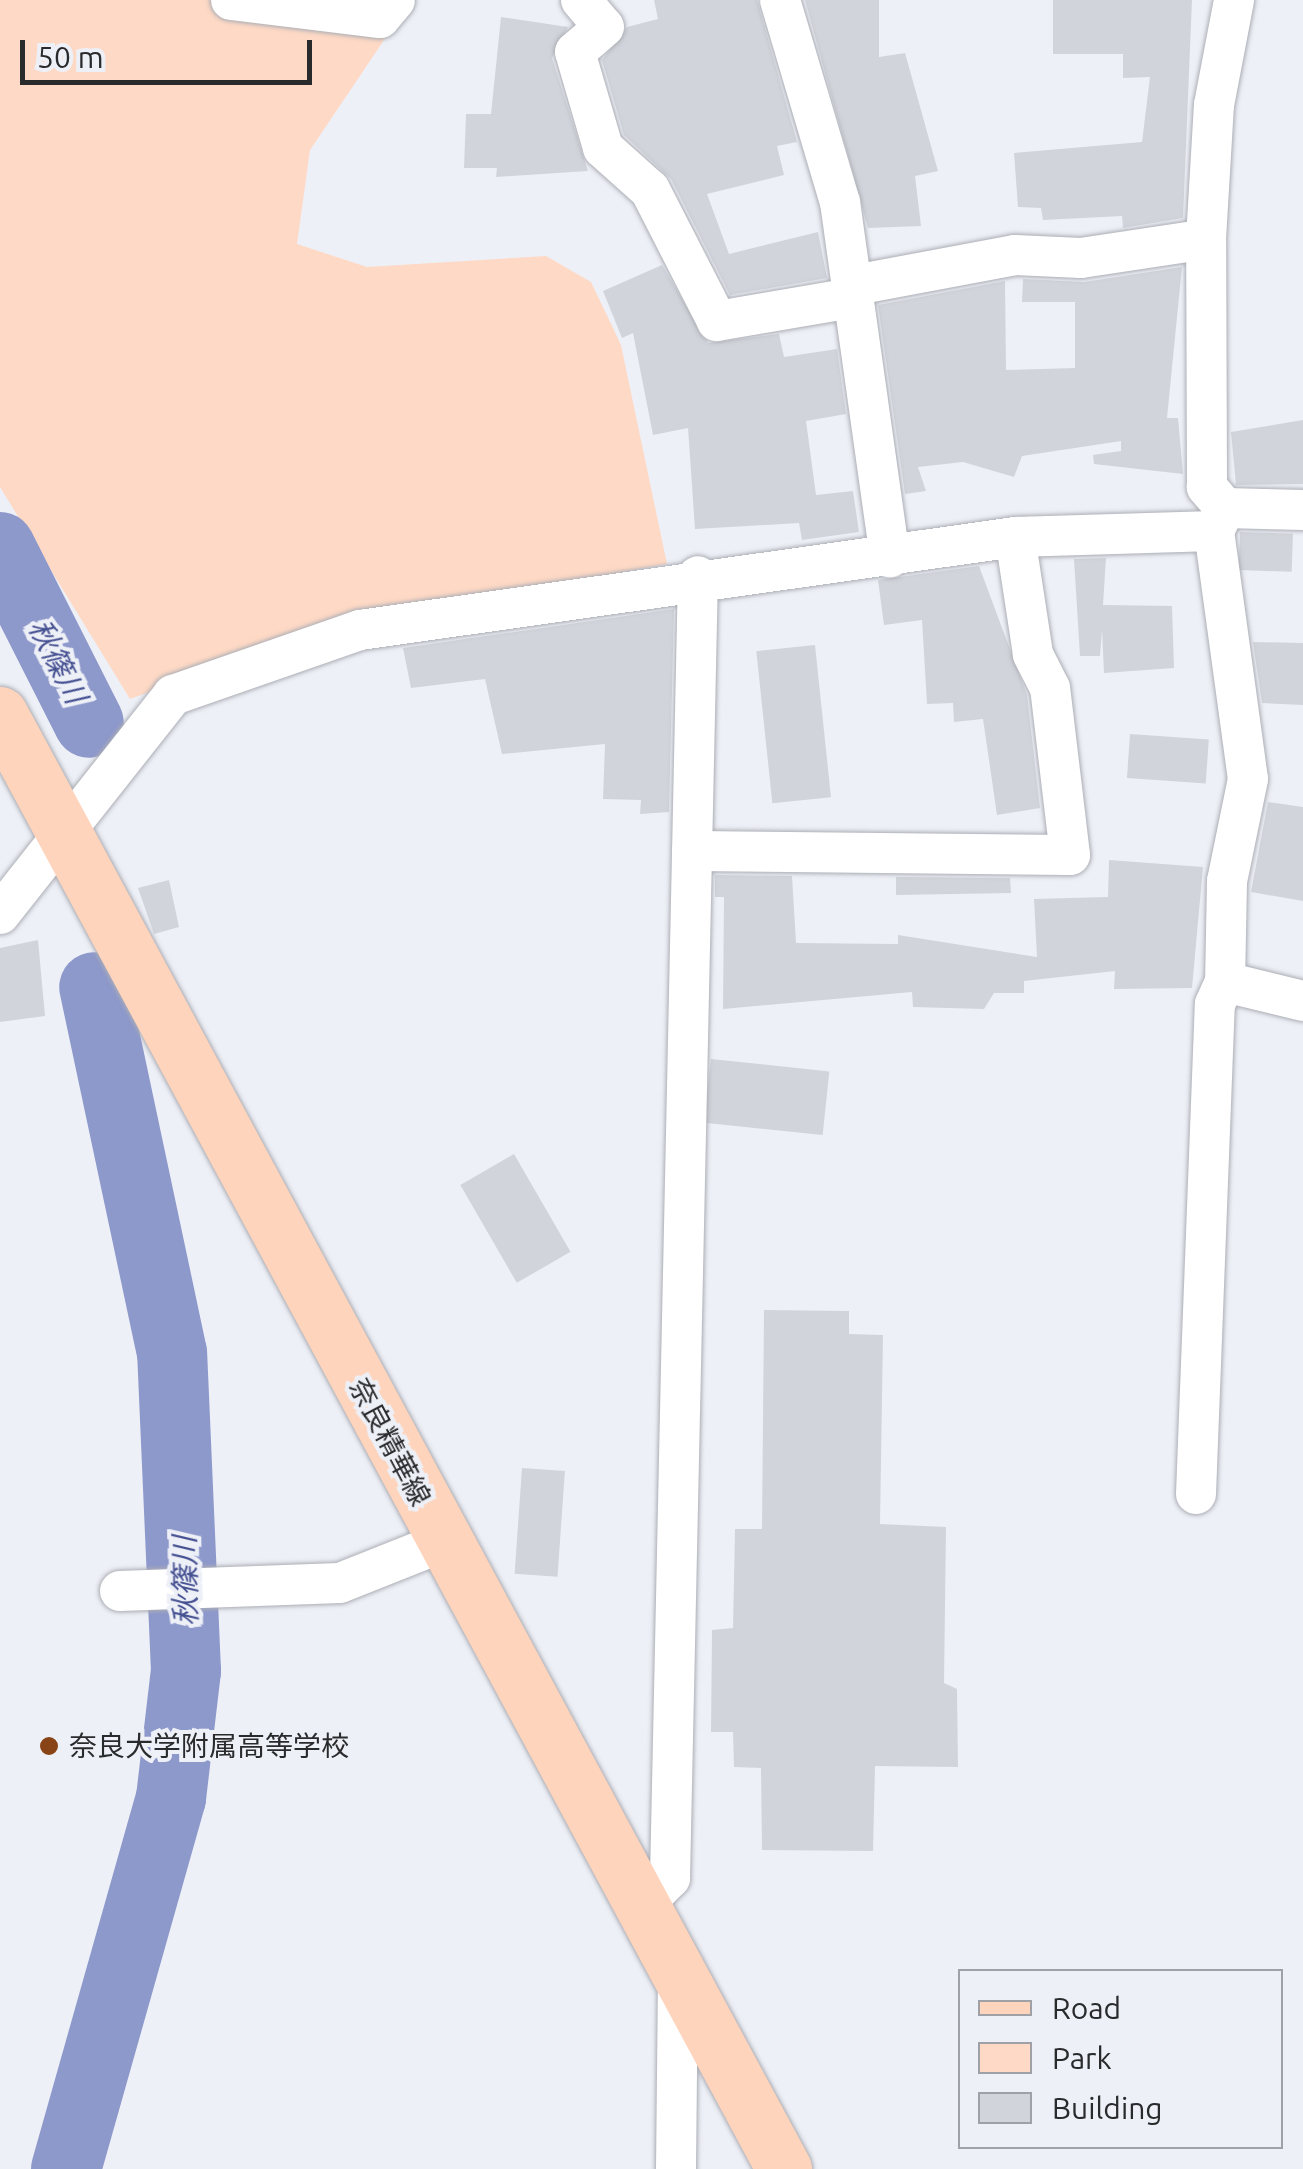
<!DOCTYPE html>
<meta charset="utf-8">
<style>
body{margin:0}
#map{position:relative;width:1303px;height:2169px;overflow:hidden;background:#eef0f7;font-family:Ubuntu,"Noto Sans JP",sans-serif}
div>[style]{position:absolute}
.green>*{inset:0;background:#fed9c5}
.river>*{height:70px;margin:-35px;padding:0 35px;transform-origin:35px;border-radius:35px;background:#8d98cb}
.building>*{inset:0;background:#d2d4db;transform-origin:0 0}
.roads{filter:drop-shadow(0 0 2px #acaeb5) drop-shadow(0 0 2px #acaeb5)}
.minor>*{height:40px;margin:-20px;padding:0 20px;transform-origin:20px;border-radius:20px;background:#fff}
.primary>*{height:55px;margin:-27.5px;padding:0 27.5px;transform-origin:27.5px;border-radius:27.5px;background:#ffd4bc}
.dots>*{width:28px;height:28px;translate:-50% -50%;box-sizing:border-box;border:5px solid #eef0f7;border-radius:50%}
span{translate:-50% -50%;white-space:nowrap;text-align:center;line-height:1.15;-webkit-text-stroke:8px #eef0f7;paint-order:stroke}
.street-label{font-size:28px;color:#292a2c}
.poi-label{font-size:28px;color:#292a2c}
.left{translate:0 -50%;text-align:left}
.water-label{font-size:30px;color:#465192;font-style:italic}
.legend{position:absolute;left:958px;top:1969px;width:325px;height:180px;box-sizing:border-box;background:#eef0f7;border:2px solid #9fa1a6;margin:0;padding:12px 18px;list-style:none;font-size:30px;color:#292a2c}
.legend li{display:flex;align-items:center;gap:20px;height:50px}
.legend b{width:50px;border:2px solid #9fa1a6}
.scale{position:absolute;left:20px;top:40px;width:292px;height:45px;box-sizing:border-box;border:5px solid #292a2c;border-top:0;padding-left:12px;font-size:30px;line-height:35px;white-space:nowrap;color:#292a2c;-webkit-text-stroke:8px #eef0f7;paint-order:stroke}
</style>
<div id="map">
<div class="green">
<div style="clip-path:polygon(0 0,411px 0,310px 150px,297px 244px,367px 267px,546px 256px,591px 282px,621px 345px,667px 564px,345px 621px,130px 699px,0 487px)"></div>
</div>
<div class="river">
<div style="left:0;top:547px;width:197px;rotate:63.2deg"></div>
<div style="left:66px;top:2169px;width:386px;rotate:-74.2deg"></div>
<div style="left:171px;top:1798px;width:128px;rotate:-83.3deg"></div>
<div style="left:186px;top:1671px;width:318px;rotate:-92.5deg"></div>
<div style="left:172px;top:1353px;width:374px;rotate:-102deg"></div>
</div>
<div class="building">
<div style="clip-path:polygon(654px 0,757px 0,797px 142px,777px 146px,784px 175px,707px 194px,729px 254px,818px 232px,827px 278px,730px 295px,671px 179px,624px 135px,602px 60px,627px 27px,658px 19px)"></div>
<div style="clip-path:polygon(805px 0,879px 0,879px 57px,905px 53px,938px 171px,915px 176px,921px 226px,868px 228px)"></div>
<div style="clip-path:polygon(1053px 0,1192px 0,1183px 218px,1123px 228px,1122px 216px,1043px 220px,1041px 208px,1018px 207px,1014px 153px,1142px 142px,1150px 77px,1123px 78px,1123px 54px,1053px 54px)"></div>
<div style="clip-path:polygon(501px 17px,568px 27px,552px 58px,588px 171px,496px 177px,497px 168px,464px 168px,466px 114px,491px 114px)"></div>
<div style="clip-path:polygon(662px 265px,708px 343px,779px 334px,784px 357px,837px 349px,846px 414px,806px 421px,816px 495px,853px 491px,859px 532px,802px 540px,799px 523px,695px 529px,688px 428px,653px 435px,633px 333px,622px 338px,603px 291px)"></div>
<div style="clip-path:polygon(1182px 267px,1167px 418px,1178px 418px,1183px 474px,1094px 464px,1093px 455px,1121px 451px,1121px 441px,1022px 456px,1014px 477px,963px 462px,918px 467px,926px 491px,905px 494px,878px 305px,1005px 281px,1006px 370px,1075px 368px,1075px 302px,1022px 302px,1023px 279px,1084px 282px)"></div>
<div style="clip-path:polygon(1303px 420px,1303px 484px,1236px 485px,1231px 432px)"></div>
<div style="left:1240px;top:532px;width:53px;height:38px;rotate:2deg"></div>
<div style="clip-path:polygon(1106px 558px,1103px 605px,1172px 606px,1174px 668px,1104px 673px,1102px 630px,1100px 656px,1080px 656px,1074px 559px)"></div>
<div style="clip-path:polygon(979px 566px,1027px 695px,1040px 808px,997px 815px,983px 719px,954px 722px,953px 703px,927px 704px,922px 620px,884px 625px,878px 580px)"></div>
<div style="clip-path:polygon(674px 609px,669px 812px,640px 814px,641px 800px,603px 799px,605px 744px,502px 754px,485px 679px,411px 688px,403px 648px)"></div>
<div style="clip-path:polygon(1253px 642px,1303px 643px,1303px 705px,1262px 703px)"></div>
<div style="left:815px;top:645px;width:153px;height:59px;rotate:84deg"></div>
<div style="left:1130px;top:734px;width:79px;height:44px;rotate:4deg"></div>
<div style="clip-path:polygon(1268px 802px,1303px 807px,1303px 901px,1251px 892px)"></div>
<div style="clip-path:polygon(1109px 860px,1203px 867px,1192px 988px,1114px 989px,1115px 971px,1024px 981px,1024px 993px,994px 993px,984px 1009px,913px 1007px,912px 992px,723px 1009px,724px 897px,715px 897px,715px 875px,792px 876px,796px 943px,898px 944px,898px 935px,1037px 957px,1034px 899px,1108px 897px)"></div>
<div style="clip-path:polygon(896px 877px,1010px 878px,1011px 893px,896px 895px)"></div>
<div style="clip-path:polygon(169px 880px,179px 927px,154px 934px,138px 888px)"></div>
<div style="clip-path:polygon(38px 940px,45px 1016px,0 1022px,0 948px)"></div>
<div style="left:711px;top:1059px;width:119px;height:64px;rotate:6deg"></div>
<div style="left:514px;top:1154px;width:113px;height:62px;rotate:60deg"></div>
<div style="clip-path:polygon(764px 1310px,849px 1311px,849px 1334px,883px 1335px,880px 1524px,946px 1527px,944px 1683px,957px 1689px,958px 1767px,875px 1766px,873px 1851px,762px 1850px,761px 1768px,734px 1767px,733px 1732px,711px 1732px,712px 1630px,733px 1628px,735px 1529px,762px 1529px)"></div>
<div style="left:522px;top:1468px;width:43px;height:106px;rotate:4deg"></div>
</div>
<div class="roads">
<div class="minor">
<div style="left:231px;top:0;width:150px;rotate:6.9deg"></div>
<div style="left:380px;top:18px;width:23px;rotate:-50deg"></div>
<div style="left:581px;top:0;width:35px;rotate:50deg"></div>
<div style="left:604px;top:27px;width:38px;rotate:139deg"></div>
<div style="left:575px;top:52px;width:100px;rotate:73.7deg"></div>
<div style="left:603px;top:148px;width:63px;rotate:41.8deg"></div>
<div style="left:650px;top:190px;width:147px;rotate:62.9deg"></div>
<div style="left:717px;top:321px;width:136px;rotate:-9.7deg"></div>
<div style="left:780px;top:0;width:211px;rotate:73.5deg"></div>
<div style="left:840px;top:202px;width:359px;rotate:82deg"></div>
<div style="left:855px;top:285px;width:163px;rotate:-10.6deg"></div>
<div style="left:1015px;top:255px;width:66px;rotate:2.6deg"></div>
<div style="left:1081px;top:258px;width:126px;rotate:-8.6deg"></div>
<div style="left:1225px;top:508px;width:28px;rotate:-131deg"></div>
<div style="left:1207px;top:487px;width:248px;rotate:-90.2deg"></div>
<div style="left:1206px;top:239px;width:134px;rotate:-86.6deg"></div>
<div style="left:1214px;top:105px;width:107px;rotate:-79.2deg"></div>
<div style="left:1214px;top:531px;width:250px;rotate:82.2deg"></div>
<div style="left:1248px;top:779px;width:104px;rotate:101.6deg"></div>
<div style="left:1227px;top:881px;width:101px;rotate:91.1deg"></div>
<div style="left:1225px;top:982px;width:80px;rotate:13.7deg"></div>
<div style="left:692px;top:851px;width:378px;rotate:0.6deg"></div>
<div style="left:1070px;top:855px;width:168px;rotate:-96.8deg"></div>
<div style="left:1050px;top:688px;width:38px;rotate:-117deg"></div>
<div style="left:1033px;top:654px;width:118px;rotate:-98.7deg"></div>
<div style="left:0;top:914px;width:279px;rotate:-51.7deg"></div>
<div style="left:173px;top:695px;width:198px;rotate:-19.2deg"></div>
<div style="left:360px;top:630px;width:662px;rotate:-8.08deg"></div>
<div style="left:1015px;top:537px;width:199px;rotate:-1.7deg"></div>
<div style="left:1214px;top:531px;width:25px;rotate:-64deg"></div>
<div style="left:1225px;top:508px;width:78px;rotate:1.5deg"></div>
<div style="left:1196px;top:1494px;width:490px;rotate:-87.8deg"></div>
<div style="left:1215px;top:1004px;width:24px;rotate:-66deg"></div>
<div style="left:120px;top:1591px;width:220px;rotate:-2.1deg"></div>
<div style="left:340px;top:1583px;width:111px;rotate:-21.7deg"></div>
<div style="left:641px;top:1907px;width:41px;rotate:-45deg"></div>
<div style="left:670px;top:1878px;width:1302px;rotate:-88.77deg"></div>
<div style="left:676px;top:2169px;width:199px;rotate:-89.4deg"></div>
</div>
<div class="primary">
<div style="left:0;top:714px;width:1653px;rotate:61.68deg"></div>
</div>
</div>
<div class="dots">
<div style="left:49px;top:1746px;background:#884416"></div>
</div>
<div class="street-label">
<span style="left:390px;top:1442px;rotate:62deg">奈良精華線</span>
</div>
<div class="poi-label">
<span class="left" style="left:69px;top:1746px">奈良大学附属高等学校</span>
</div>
<div class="water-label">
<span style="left:58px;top:661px;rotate:63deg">秋篠川</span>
<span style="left:185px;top:1581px;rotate:-91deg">秋篠川</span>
</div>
<ul class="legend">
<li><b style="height:12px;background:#ffd4bc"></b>Road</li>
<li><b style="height:28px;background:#fed9c5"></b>Park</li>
<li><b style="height:28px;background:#d2d4db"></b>Building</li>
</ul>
<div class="scale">50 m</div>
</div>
